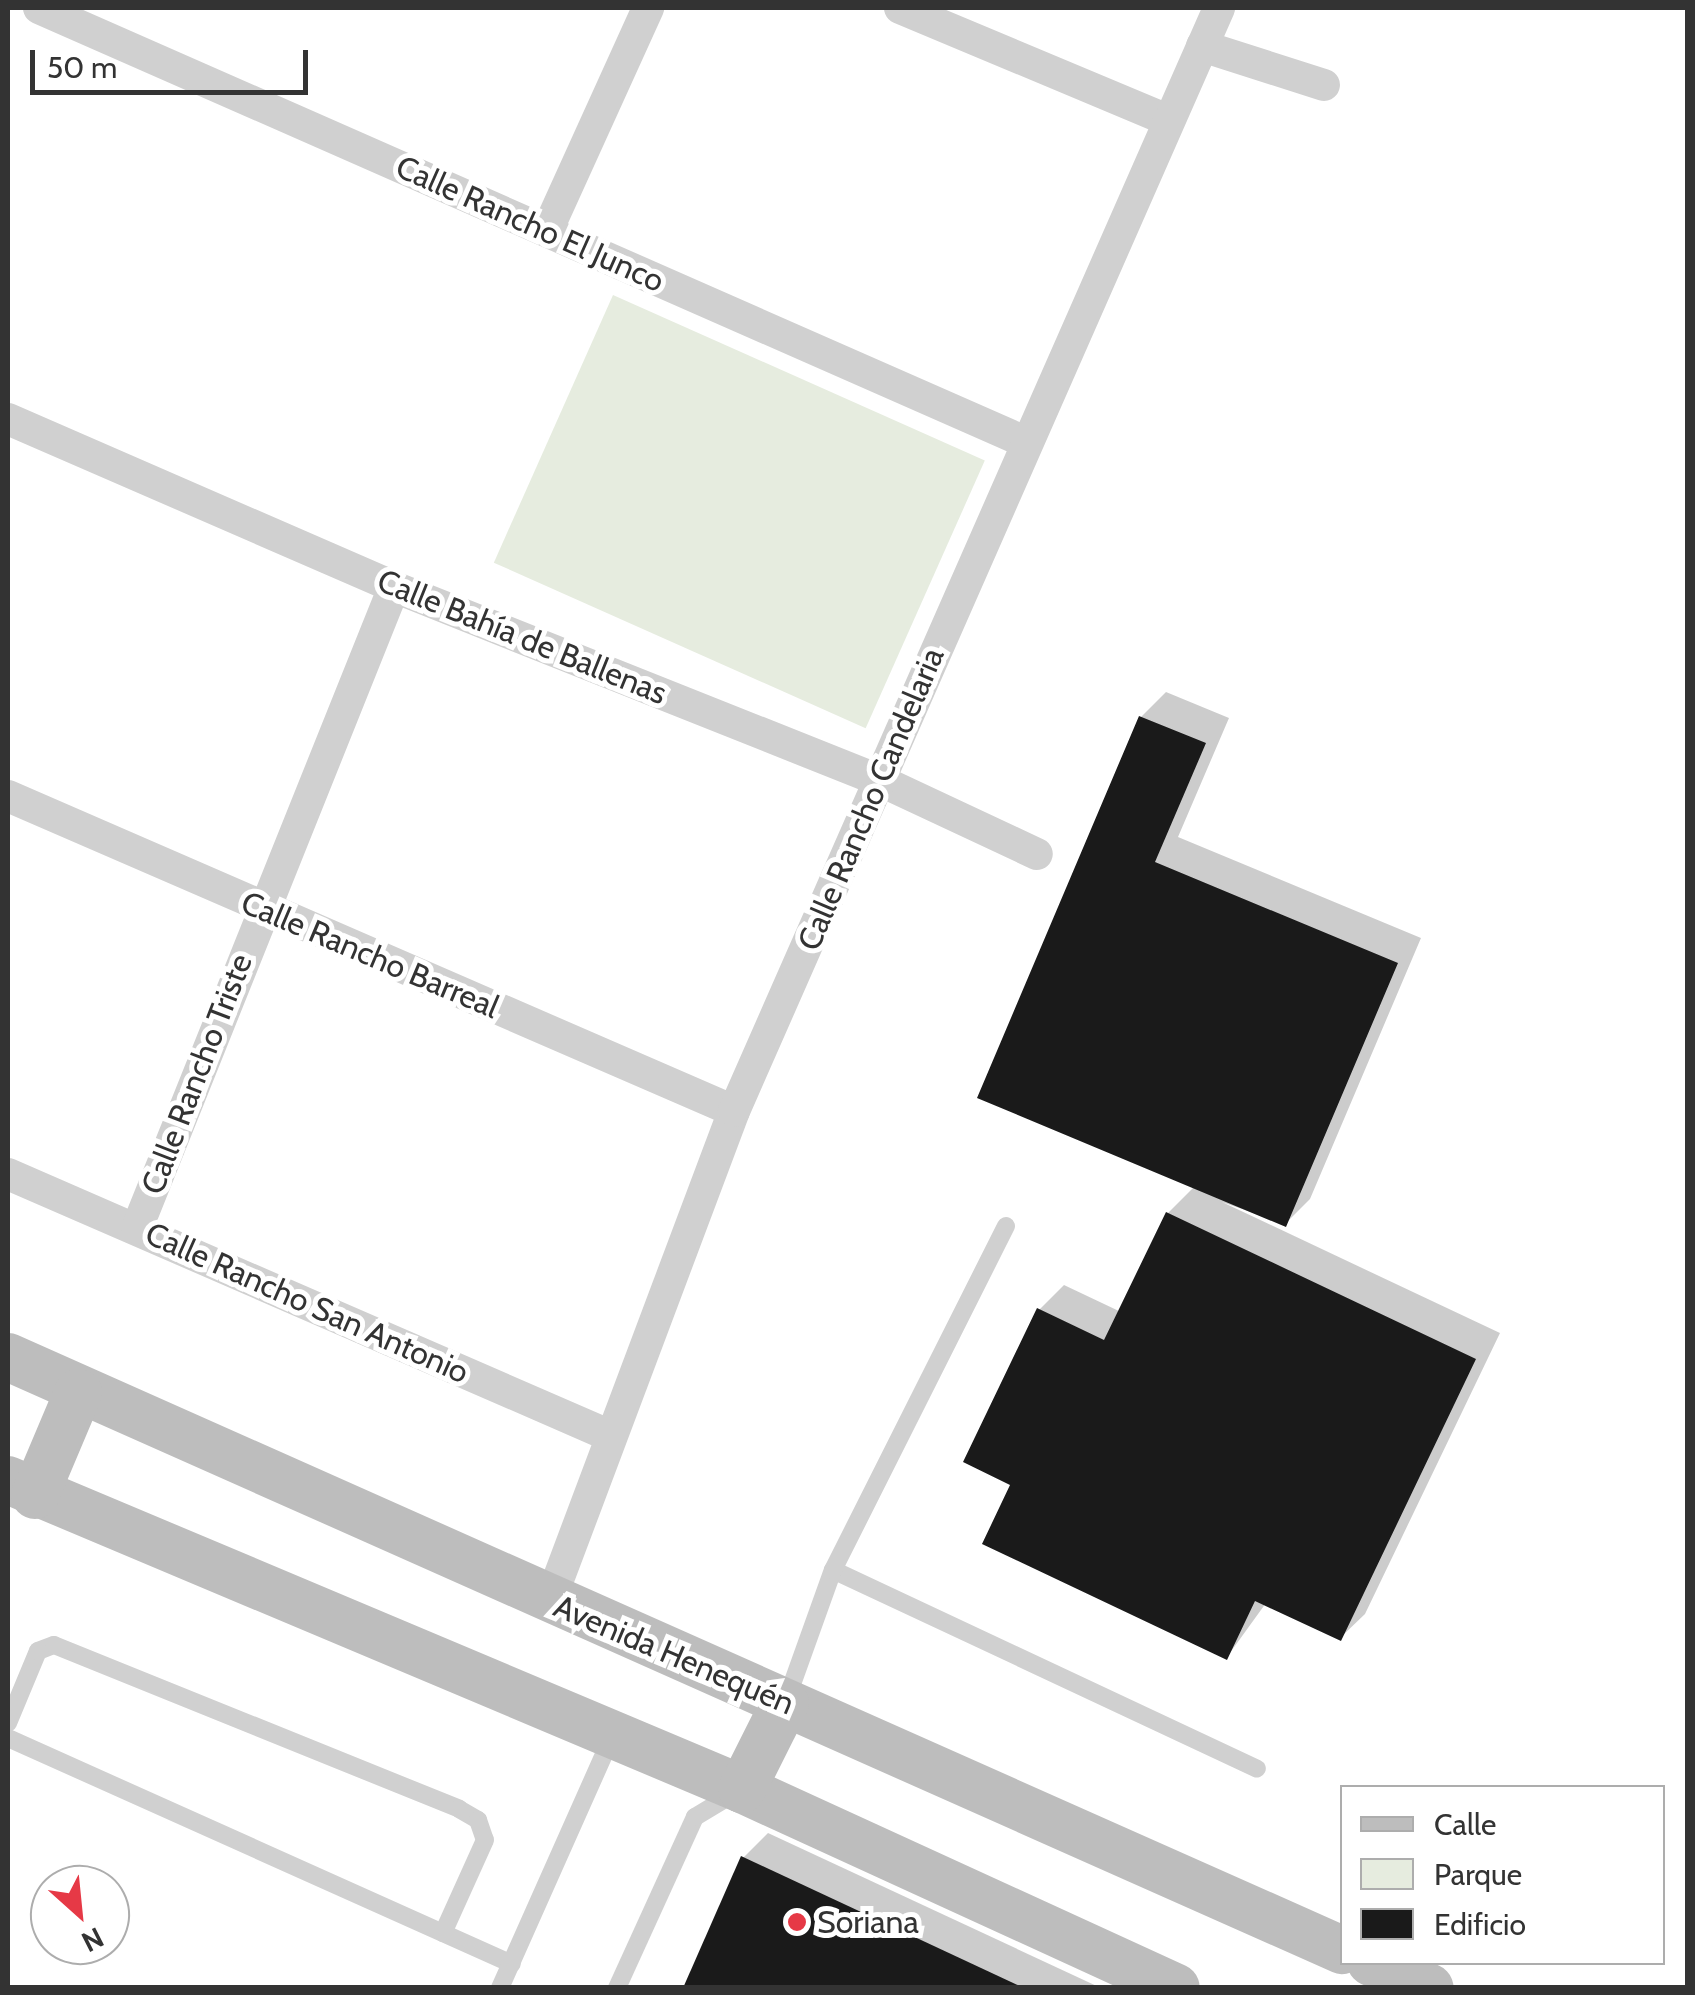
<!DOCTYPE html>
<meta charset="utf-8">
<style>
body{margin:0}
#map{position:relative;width:1695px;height:1995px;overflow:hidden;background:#fff;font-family:Cabin,sans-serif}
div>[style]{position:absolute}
.green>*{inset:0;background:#e6ecdf;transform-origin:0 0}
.shadow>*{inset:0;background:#0003}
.building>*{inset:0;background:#1a1a1a}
.lane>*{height:18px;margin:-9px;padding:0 9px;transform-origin:9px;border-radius:9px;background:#d0d0d0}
.street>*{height:32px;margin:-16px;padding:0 16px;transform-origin:16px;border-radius:16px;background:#d0d0d0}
.secondary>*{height:48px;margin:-24px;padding:0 24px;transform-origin:24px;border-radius:24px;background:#bdbdbd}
.dots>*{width:28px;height:28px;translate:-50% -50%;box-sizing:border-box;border:5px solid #fff;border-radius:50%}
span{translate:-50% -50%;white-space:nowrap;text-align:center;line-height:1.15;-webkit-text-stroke:10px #fff;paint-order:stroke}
.street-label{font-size:32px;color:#333}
.poi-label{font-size:32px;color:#333}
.left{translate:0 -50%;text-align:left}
.frame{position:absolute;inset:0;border:10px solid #333;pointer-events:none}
.legend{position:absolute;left:1340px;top:1785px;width:325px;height:180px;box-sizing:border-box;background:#fff;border:2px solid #adadad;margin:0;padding:12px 18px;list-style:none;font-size:30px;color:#333}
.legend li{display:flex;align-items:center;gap:20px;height:50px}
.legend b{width:50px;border:2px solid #adadad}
.north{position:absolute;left:30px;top:1865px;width:100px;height:100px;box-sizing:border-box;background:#fff;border:2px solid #adadad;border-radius:50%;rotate:153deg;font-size:28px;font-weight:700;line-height:40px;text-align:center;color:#333}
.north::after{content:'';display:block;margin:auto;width:35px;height:45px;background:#e63946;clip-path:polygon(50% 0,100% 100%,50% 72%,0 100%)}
.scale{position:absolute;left:30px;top:50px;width:278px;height:45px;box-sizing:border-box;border:5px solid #333;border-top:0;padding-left:12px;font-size:30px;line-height:35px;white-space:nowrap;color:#333;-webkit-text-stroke:8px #fff;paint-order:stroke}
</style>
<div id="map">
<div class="green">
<div style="left:613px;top:295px;width:407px;height:293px;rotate:24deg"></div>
</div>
<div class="shadow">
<div style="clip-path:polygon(1166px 692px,1229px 718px,1178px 837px,1421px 938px,1310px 1199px,1285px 1224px,1222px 1202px,1500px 1333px,1365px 1614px,1340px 1638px,1266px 1603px,1227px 1657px,1013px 1484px,1039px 1310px,1064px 1285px,1121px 1312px,1168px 1213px,1195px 1186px,980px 1096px,1141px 717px)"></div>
<div style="clip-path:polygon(768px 1833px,1101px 1988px,686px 1988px,743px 1858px)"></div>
</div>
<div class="building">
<div style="clip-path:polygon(1139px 716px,1206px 743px,1155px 862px,1398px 963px,1286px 1227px,977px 1098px)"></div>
<div style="clip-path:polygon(1166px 1212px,1476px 1359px,1341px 1641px,1255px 1601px,1227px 1660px,982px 1544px,1010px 1485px,963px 1462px,1037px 1308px,1104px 1340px)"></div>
<div style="clip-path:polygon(741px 1856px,1024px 1988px,683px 1988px)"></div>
</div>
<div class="lane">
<div style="left:833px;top:1570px;width:468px;rotate:25.1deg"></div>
<div style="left:786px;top:1701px;width:139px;rotate:-70.3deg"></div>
<div style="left:833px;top:1570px;width:385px;rotate:-63.3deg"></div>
<div style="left:8px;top:1723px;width:78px;rotate:-67.4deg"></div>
<div style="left:38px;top:1651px;width:17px;rotate:-21deg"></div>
<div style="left:54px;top:1645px;width:437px;rotate:22deg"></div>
<div style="left:459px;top:1809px;width:22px;rotate:30deg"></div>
<div style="left:478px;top:1820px;width:21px;rotate:71deg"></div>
<div style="left:485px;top:1840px;width:102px;rotate:114.3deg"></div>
<div style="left:8px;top:1738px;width:552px;rotate:24.15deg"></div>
<div style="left:500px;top:1988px;width:275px;rotate:-66deg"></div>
<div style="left:617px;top:1988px;width:188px;rotate:-65.5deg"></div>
<div style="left:695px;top:1817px;width:47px;rotate:-31deg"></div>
</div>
<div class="street">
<div style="left:39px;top:8px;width:1073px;rotate:23.75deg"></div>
<div style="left:900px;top:8px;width:290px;rotate:22.7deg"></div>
<div style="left:1202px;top:46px;width:128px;rotate:17.7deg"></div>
<div style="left:547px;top:231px;width:245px;rotate:-65.6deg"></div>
<div style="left:8px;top:419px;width:421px;rotate:23.5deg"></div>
<div style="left:394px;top:587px;width:524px;rotate:21.72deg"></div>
<div style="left:881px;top:781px;width:172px;rotate:25.1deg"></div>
<div style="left:8px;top:796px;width:791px;rotate:23.46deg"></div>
<div style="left:8px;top:1174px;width:652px;rotate:23.5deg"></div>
<div style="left:137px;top:1228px;width:691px;rotate:-68.15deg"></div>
<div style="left:550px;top:1601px;width:523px;rotate:-69.42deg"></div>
<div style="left:734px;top:1111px;width:1205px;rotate:-66.26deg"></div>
</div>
<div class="secondary">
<div style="left:8px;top:1357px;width:1460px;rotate:23.97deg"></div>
<div style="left:8px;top:1480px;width:796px;rotate:22.83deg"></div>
<div style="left:742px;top:1789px;width:477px;rotate:24.6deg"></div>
<div style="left:35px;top:1495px;width:111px;rotate:-67.1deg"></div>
<div style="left:742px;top:1789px;width:96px;rotate:-63.4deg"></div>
<div style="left:1371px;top:1962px;width:64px;rotate:23.8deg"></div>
</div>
<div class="dots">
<div style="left:797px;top:1922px;background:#e63946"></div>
</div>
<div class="street-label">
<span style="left:530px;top:224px;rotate:24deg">Calle Rancho El Junco</span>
<span style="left:522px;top:637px;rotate:22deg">Calle Bahía de Ballenas</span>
<span style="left:871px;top:799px;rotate:-67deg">Calle Rancho Candelaria</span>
<span style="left:370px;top:955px;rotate:23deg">Calle Rancho Barreal</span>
<span style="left:197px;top:1074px;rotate:-69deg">Calle Rancho Triste</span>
<span style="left:307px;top:1303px;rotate:24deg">Calle Rancho San Antonio</span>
<span style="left:674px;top:1655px;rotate:23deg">Avenida Henequén</span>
</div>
<div class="poi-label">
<span class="left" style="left:817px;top:1922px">Soriana</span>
</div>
<div class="frame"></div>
<ul class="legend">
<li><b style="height:12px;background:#bdbdbd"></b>Calle</li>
<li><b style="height:28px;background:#e6ecdf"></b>Parque</li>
<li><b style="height:28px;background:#1a1a1a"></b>Edificio</li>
</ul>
<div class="north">N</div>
<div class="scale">50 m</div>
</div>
